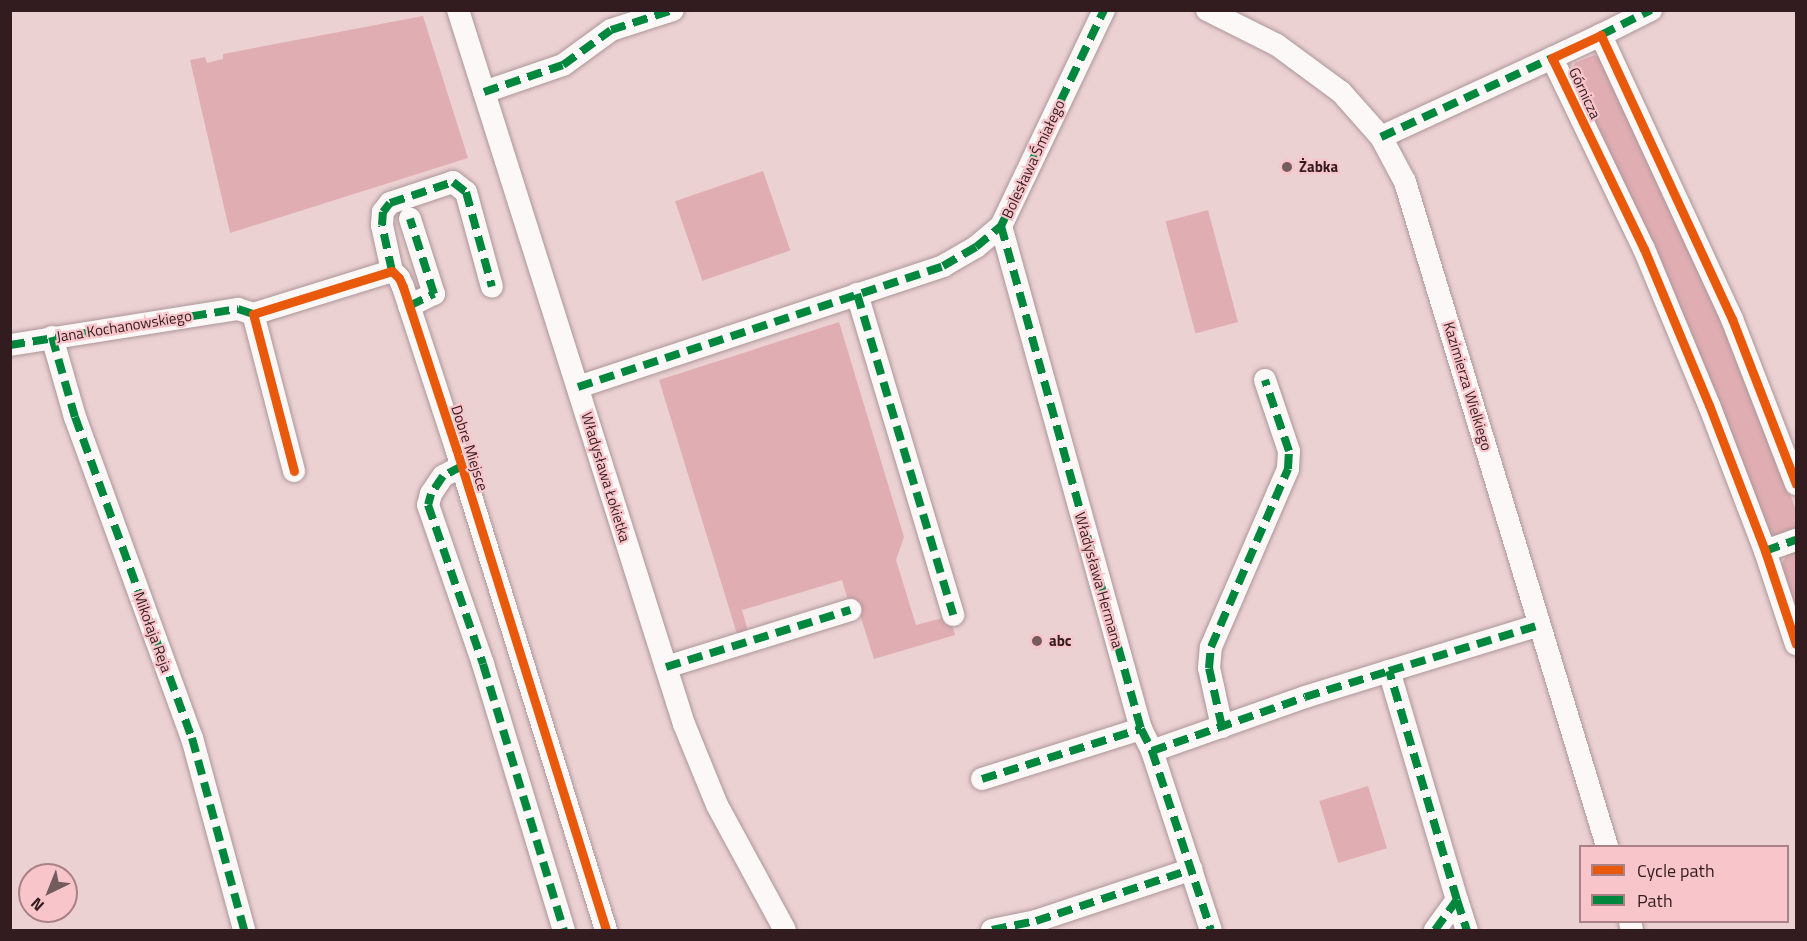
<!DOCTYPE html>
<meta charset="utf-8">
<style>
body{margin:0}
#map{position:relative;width:1807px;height:941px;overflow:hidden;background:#ecd1d3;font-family:"Titillium Web",sans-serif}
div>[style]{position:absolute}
.green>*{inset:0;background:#e0adb2;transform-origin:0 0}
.roads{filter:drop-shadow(0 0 2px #ac9698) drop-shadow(0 0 2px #ac9698)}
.minor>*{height:22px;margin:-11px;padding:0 11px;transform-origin:11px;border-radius:11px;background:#fcf8f8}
.quiet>*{height:8px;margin-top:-4px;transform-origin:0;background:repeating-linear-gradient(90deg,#00873e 0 15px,transparent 0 23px)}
.cycleway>*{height:9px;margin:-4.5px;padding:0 4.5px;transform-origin:4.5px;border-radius:4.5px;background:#e8590c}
.dots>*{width:16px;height:16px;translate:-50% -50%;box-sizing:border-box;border:3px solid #f8c5ca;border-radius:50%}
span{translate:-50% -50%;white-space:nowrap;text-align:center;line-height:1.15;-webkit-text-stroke:4.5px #f8c5ca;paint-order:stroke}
.street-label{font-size:15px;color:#331c1f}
.poi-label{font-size:15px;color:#331c1f;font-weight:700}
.left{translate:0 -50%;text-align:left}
.frame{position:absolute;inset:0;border:12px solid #331c1f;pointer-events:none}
.legend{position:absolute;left:1579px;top:845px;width:210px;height:78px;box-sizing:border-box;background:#f8c5ca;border:2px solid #a98186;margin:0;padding:8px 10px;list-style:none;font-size:18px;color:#331c1f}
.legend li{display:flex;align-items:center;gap:12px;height:30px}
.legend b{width:30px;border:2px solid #a98186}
.north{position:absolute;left:18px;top:863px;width:60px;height:60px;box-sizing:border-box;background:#f8c5ca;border:2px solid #a98186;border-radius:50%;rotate:223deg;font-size:16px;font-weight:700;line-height:24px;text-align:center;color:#331c1f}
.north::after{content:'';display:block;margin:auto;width:21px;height:27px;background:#745b5e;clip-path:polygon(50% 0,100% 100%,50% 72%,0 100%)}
</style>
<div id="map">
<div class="green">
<div style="clip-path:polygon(423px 16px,468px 158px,230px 233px,190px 60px,205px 57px,207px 63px,223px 59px,223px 54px)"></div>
<div style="clip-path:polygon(1594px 55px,1599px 57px,1688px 239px,1785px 479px,1796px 510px,1796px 531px,1775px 537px,1769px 533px,1571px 71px,1575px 63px)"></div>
<div style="left:763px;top:171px;width:84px;height:93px;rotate:71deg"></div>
<div style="left:1208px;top:210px;width:116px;height:44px;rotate:75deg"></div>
<div style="clip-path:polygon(839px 322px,904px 537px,896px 560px,916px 625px,950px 616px,955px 635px,874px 659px,855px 599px,848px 600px,842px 580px,742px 610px,748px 631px,737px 634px,659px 380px)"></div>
<div style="clip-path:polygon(1796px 551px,1796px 611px,1781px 566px,1786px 555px)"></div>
<div style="left:1368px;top:786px;width:65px;height:51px;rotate:73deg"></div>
</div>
<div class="roads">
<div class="minor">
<div style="left:458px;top:10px;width:749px;rotate:72.44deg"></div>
<div style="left:684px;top:724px;width:87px;rotate:67.8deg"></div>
<div style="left:717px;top:805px;width:142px;rotate:61.5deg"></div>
<div style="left:1207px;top:10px;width:78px;rotate:26.6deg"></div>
<div style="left:1277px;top:45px;width:79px;rotate:36.3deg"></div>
<div style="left:1341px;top:92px;width:60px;rotate:48.4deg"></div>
<div style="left:1381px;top:137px;width:51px;rotate:61.9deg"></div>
<div style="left:1405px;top:182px;width:694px;rotate:73.08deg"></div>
<div style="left:1601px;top:35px;width:56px;rotate:-26.6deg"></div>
<div style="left:484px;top:92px;width:83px;rotate:-18.9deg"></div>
<div style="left:563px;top:65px;width:59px;rotate:-36.1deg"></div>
<div style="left:611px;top:30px;width:65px;rotate:-17.9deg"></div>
<div style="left:1381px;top:137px;width:188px;rotate:-24.8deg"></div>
<div style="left:1001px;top:226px;width:522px;rotate:74.45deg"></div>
<div style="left:1141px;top:729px;width:25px;rotate:63deg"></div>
<div style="left:1152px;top:751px;width:188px;rotate:71.8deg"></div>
<div style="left:392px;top:271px;width:47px;rotate:-102.3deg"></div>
<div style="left:382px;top:225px;width:13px;rotate:-86deg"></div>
<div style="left:383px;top:212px;width:11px;rotate:-52deg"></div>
<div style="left:390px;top:203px;width:66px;rotate:-18.4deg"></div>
<div style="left:453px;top:182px;width:16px;rotate:38deg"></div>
<div style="left:466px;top:192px;width:98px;rotate:74.7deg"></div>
<div style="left:857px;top:294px;width:335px;rotate:73.3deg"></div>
<div style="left:409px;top:306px;width:28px;rotate:-26deg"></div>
<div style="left:434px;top:294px;width:79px;rotate:-107.7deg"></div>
<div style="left:52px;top:337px;width:83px;rotate:74deg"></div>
<div style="left:75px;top:417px;width:342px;rotate:70deg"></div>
<div style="left:192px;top:738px;width:199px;rotate:74.8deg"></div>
<div style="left:10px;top:345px;width:231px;rotate:-9deg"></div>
<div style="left:238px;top:309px;width:16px;rotate:18deg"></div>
<div style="left:578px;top:387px;width:385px;rotate:-18.3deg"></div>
<div style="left:943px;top:266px;width:38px;rotate:-30deg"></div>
<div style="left:976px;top:247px;width:33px;rotate:-40deg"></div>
<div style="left:1001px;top:226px;width:239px;rotate:-64.5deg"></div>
<div style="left:462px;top:466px;width:21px;rotate:152deg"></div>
<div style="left:443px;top:476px;width:22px;rotate:124deg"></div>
<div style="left:431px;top:494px;width:11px;rotate:105deg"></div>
<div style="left:428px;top:505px;width:168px;rotate:70.9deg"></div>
<div style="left:483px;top:664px;width:278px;rotate:73.1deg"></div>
<div style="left:294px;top:471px;width:162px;rotate:-104.6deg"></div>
<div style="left:253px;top:314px;width:145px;rotate:-17.2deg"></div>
<div style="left:392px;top:271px;width:10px;rotate:45deg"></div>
<div style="left:399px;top:278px;width:10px;rotate:66deg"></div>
<div style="left:403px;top:287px;width:169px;rotate:71.8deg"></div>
<div style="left:456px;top:448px;width:505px;rotate:72.71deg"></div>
<div style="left:1796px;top:484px;width:177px;rotate:-111.2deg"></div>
<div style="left:1732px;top:319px;width:313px;rotate:-114.8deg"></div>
<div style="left:1601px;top:35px;width:54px;rotate:154.9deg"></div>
<div style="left:1552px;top:58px;width:212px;rotate:64.3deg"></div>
<div style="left:1644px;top:249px;width:169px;rotate:67.4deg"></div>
<div style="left:1709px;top:405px;width:156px;rotate:69deg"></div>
<div style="left:1765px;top:551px;width:98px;rotate:71.6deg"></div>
<div style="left:1765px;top:551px;width:33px;rotate:-20deg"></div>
<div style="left:666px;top:667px;width:193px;rotate:-17.2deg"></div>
<div style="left:1222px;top:727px;width:60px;rotate:-102.4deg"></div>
<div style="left:1209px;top:668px;width:21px;rotate:-85deg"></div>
<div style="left:1211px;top:647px;width:194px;rotate:-66.6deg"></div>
<div style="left:1288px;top:469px;width:18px;rotate:-87deg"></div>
<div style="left:1289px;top:451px;width:75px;rotate:-108.7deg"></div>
<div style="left:1152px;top:751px;width:162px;rotate:-19.4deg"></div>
<div style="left:1305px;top:697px;width:88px;rotate:-17.2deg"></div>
<div style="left:982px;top:779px;width:167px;rotate:-17.5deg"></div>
<div style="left:1457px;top:900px;width:32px;rotate:72deg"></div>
<div style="left:1630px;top:922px;width:8px;rotate:76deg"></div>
<div style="left:992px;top:930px;width:45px;rotate:-11.6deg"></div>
<div style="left:1036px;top:921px;width:164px;rotate:-18.4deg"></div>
<div style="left:1435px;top:930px;width:37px;rotate:-54deg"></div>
<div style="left:1457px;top:900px;width:239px;rotate:-106.5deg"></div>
<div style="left:1389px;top:671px;width:157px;rotate:-17deg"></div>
</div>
</div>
<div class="quiet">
<div style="left:1601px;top:35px;width:56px;rotate:-26.6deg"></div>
<div style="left:484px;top:92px;width:83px;rotate:-18.9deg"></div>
<div style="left:563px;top:65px;width:59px;rotate:-36.1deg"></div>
<div style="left:611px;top:30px;width:65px;rotate:-17.9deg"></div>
<div style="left:1381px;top:137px;width:188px;rotate:-24.8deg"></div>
<div style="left:1001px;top:226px;width:522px;rotate:74.45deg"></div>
<div style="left:1141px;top:729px;width:25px;rotate:63deg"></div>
<div style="left:1152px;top:751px;width:188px;rotate:71.8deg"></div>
<div style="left:392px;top:271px;width:47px;rotate:-102.3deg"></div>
<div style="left:382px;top:225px;width:13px;rotate:-86deg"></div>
<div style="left:383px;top:212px;width:11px;rotate:-52deg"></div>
<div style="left:390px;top:203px;width:66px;rotate:-18.4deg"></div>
<div style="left:453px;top:182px;width:16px;rotate:38deg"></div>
<div style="left:466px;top:192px;width:98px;rotate:74.7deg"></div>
<div style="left:857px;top:294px;width:335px;rotate:73.3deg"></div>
<div style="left:409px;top:306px;width:28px;rotate:-26deg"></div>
<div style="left:434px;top:294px;width:79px;rotate:-107.7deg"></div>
<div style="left:52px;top:337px;width:83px;rotate:74deg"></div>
<div style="left:75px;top:417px;width:342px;rotate:70deg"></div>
<div style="left:192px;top:738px;width:199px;rotate:74.8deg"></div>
<div style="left:10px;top:345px;width:231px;rotate:-9deg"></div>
<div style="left:238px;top:309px;width:16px;rotate:18deg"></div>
<div style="left:578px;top:387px;width:385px;rotate:-18.3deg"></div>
<div style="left:943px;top:266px;width:38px;rotate:-30deg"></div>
<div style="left:976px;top:247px;width:33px;rotate:-40deg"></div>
<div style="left:1001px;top:226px;width:239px;rotate:-64.5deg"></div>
<div style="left:462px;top:466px;width:21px;rotate:152deg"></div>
<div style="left:443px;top:476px;width:22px;rotate:124deg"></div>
<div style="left:431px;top:494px;width:11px;rotate:105deg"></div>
<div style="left:428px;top:505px;width:168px;rotate:70.9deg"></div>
<div style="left:483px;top:664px;width:278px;rotate:73.1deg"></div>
<div style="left:1765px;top:551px;width:33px;rotate:-20deg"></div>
<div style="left:666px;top:667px;width:193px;rotate:-17.2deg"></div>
<div style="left:1222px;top:727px;width:60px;rotate:-102.4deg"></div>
<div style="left:1209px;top:668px;width:21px;rotate:-85deg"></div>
<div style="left:1211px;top:647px;width:194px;rotate:-66.6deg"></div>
<div style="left:1288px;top:469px;width:18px;rotate:-87deg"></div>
<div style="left:1289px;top:451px;width:75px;rotate:-108.7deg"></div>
<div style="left:1152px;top:751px;width:162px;rotate:-19.4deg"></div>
<div style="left:1305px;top:697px;width:88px;rotate:-17.2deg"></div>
<div style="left:982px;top:779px;width:167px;rotate:-17.5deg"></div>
<div style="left:1457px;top:900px;width:32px;rotate:72deg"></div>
<div style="left:992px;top:930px;width:45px;rotate:-11.6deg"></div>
<div style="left:1036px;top:921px;width:164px;rotate:-18.4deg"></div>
<div style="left:1435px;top:930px;width:37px;rotate:-54deg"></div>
<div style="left:1457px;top:900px;width:239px;rotate:-106.5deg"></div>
<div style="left:1389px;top:671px;width:157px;rotate:-17deg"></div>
</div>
<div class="cycleway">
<div style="left:294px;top:471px;width:162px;rotate:-104.6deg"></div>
<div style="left:253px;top:314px;width:145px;rotate:-17.2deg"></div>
<div style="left:392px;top:271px;width:10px;rotate:45deg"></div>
<div style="left:399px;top:278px;width:10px;rotate:66deg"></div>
<div style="left:403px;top:287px;width:169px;rotate:71.8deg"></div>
<div style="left:456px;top:448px;width:505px;rotate:72.71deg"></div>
<div style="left:1796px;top:484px;width:177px;rotate:-111.2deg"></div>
<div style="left:1732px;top:319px;width:313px;rotate:-114.8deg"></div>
<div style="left:1601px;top:35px;width:54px;rotate:154.9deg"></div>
<div style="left:1552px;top:58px;width:212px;rotate:64.3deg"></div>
<div style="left:1644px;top:249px;width:169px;rotate:67.4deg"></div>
<div style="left:1709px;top:405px;width:156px;rotate:69deg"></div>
<div style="left:1765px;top:551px;width:98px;rotate:71.6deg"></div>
</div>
<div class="dots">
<div style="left:1287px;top:167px;background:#745b5e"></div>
<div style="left:1037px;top:641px;background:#745b5e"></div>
</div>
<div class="street-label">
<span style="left:1585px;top:93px;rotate:65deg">Górnicza</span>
<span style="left:1033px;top:159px;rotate:-65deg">Bolesława Śmiałego</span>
<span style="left:124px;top:326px;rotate:-9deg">Jana Kochanowskiego</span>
<span style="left:1468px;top:386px;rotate:73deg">Kazimierza Wielkiego</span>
<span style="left:470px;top:448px;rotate:72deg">Dobre Miejsce</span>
<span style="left:606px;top:477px;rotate:73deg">Władysława Łokietka</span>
<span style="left:1099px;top:580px;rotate:74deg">Władysława Hermana</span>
<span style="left:153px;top:632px;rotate:70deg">Mikołaja Reja</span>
</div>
<div class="poi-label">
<span class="left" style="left:1299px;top:167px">Żabka</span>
<span class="left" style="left:1049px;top:641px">abc</span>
</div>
<div class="frame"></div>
<ul class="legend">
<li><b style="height:8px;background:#e8590c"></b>Cycle path</li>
<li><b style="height:8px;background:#00873e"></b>Path</li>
</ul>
<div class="north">N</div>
</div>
